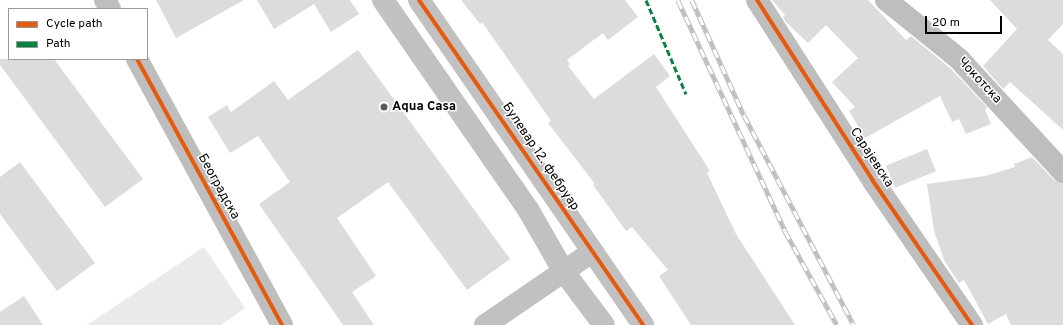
<!DOCTYPE html>
<meta charset="utf-8">
<style>
body{margin:0}
#map{position:relative;width:1063px;height:325px;overflow:hidden;background:#fff;font-family:Overpass,sans-serif}
div>[style]{position:absolute}
.green>*{inset:0;background:#eaeaea}
.building>*{inset:0;background:#dcdcdc;transform-origin:0 0}
.minor>*{height:22px;margin:-11px;padding:0 11px;transform-origin:11px;border-radius:11px;background:#bebebe}
.secondary>*{height:22px;margin:-11px;padding:0 11px;transform-origin:11px;border-radius:11px;background:#c1c1c1}
.rail>*{height:4.5px;margin-top:-2.25px;transform-origin:0;background:repeating-linear-gradient(90deg,#fff 0 9px,#bdbdbd 0 18px);box-sizing:border-box;border-block:1px solid #bdbdbd}
.quiet>*{height:3px;margin-top:-1.5px;transform-origin:0;background:repeating-linear-gradient(90deg,#00873e 0 6px,transparent 0 9px)}
.cycleway>*{height:4px;margin:-2px;padding:0 2px;transform-origin:2px;border-radius:2px;background:#e8590c}
.dots>*{width:11px;height:11px;translate:-50% -50%;box-sizing:border-box;border:2px solid #fff;border-radius:50%}
span{translate:-50% -50%;white-space:nowrap;text-align:center;line-height:1.15;-webkit-text-stroke:3px #fff;paint-order:stroke}
.street-label{font-size:13px;color:#000}
.poi-label{font-size:13px;color:#000;font-weight:700}
.left{translate:0 -50%;text-align:left}
.legend{position:absolute;left:8px;top:8px;width:140px;height:52px;box-sizing:border-box;background:#fff;border:1px solid #999;margin:0;padding:5px 7px;list-style:none;font-size:12px;color:#000}
.legend li{display:flex;align-items:center;gap:8px;height:20px}
.legend b{width:20px;border:1px solid #999}
.scale{position:absolute;left:925px;top:16px;width:77px;height:18px;box-sizing:border-box;border:2px solid #000;border-top:0;padding-left:5px;font-size:12px;line-height:14px;white-space:nowrap;color:#000;-webkit-text-stroke:3px #fff;paint-order:stroke}
</style>
<div id="map">
<div class="green">
<div style="clip-path:polygon(204px 247px,245px 308px,221px 325px,87px 325px)"></div>
</div>
<div class="building">
<div style="clip-path:polygon(156px 0,244px 0,176px 38px)"></div>
<div style="clip-path:polygon(257px 0,350px 0,359px 14px,331px 32px,314px 4px,274px 29px)"></div>
<div style="clip-path:polygon(461px 0,625px 0,638px 17px,608px 40px,603px 33px,567px 60px,570px 64px,568px 66px,594px 99px,654px 54px,670px 76px,656px 87px,710px 171px,707px 173px,736px 234px,795px 325px,691px 325px,659px 276px,668px 270px,632px 227px,626px 231px,593px 185px,595px 184px,548px 123px,551px 121px,482px 22px,480px 24px)"></div>
<div style="clip-path:polygon(772px 0,868px 0,906px 40px,911px 36px,950px 68px,987px 107px,985px 110px,991px 124px,966px 134px,959px 119px,952px 122px,940px 96px,865px 138px,849px 111px,855px 107px,832px 82px,858px 58px,826px 25px,808px 43px,785px 21px,783px 17px,785px 15px)"></div>
<div style="clip-path:polygon(990px 0,1063px 0,1063px 24px,1048px 40px,1063px 54px,1063px 130px,1010px 82px,1003px 89px,983px 66px,1017px 29px)"></div>
<div style="clip-path:polygon(358px 50px,510px 259px,467px 290px,388px 182px,337px 218px,376px 276px,352px 292px,374px 325px,343px 325px,259px 204px,290px 182px,258px 136px,230px 153px,208px 117px,227px 105px,231px 112px,274px 81px,288px 100px)"></div>
<div style="clip-path:polygon(0 59px,54px 59px,143px 179px,105px 207px,0 65px)"></div>
<div style="left:927px;top:149px;width:24px;height:44px;rotate:68deg"></div>
<div style="clip-path:polygon(1032px 157px,1054px 180px,1063px 184px,1063px 325px,1011px 325px,1006px 314px,988px 324px,964px 280px,959px 283px,945px 262px,934px 231px,927px 184px,985px 176px,1015px 167px,1014px 164px)"></div>
<div style="clip-path:polygon(20px 162px,95px 263px,57px 291px,0 214px,0 177px)"></div>
<div style="clip-path:polygon(24px 296px,43px 325px,0 325px,0 312px)"></div>
</div>
<div class="minor">
<div style="left:105px;top:0;width:10px;rotate:61deg"></div>
<div style="left:757px;top:0;width:215px;rotate:57.3deg"></div>
<div style="left:873px;top:181px;width:175px;rotate:55.5deg"></div>
<div style="left:886px;top:0;width:94px;rotate:38.9deg"></div>
<div style="left:959px;top:59px;width:154px;rotate:47.4deg"></div>
<div style="left:137px;top:59px;width:303px;rotate:61.4deg"></div>
</div>
<div class="secondary">
<div style="left:383px;top:0;width:257px;rotate:55.3deg"></div>
<div style="left:529px;top:211px;width:70px;rotate:60.2deg"></div>
<div style="left:564px;top:272px;width:66px;rotate:53deg"></div>
<div style="left:419px;top:0;width:395px;rotate:55.4deg"></div>
<div style="left:485px;top:325px;width:130px;rotate:-34.3deg"></div>
</div>
<div class="rail">
<div style="left:678px;top:0;width:255px;rotate:65.1deg"></div>
<div style="left:785px;top:231px;width:107px;rotate:61deg"></div>
<div style="left:692px;top:0;width:126px;rotate:65.7deg"></div>
<div style="left:744px;top:115px;width:237px;rotate:62.4deg"></div>
</div>
<div class="quiet">
<div style="left:646px;top:0;width:102px;rotate:66.9deg"></div>
</div>
<div class="cycleway">
<div style="left:419px;top:0;width:395px;rotate:55.4deg"></div>
<div style="left:757px;top:0;width:215px;rotate:57.3deg"></div>
<div style="left:873px;top:181px;width:175px;rotate:55.5deg"></div>
<div style="left:137px;top:59px;width:303px;rotate:61.4deg"></div>
</div>
<div class="dots">
<div style="left:384px;top:107px;background:#595959"></div>
</div>
<div class="street-label">
<span style="left:979px;top:81px;rotate:47deg">Чокотска</span>
<span style="left:540px;top:157px;rotate:56deg">Булевар 12. фебруар</span>
<span style="left:871px;top:158px;rotate:57deg">Сарајевска</span>
<span style="left:218px;top:187px;rotate:61deg">Београдска</span>
</div>
<div class="poi-label">
<span class="left" style="left:392px;top:107px">Aqua Casa</span>
</div>
<ul class="legend">
<li><b style="height:5px;background:#e8590c"></b>Cycle path</li>
<li><b style="height:5px;background:#00873e"></b>Path</li>
</ul>
<div class="scale">20 m</div>
</div>
